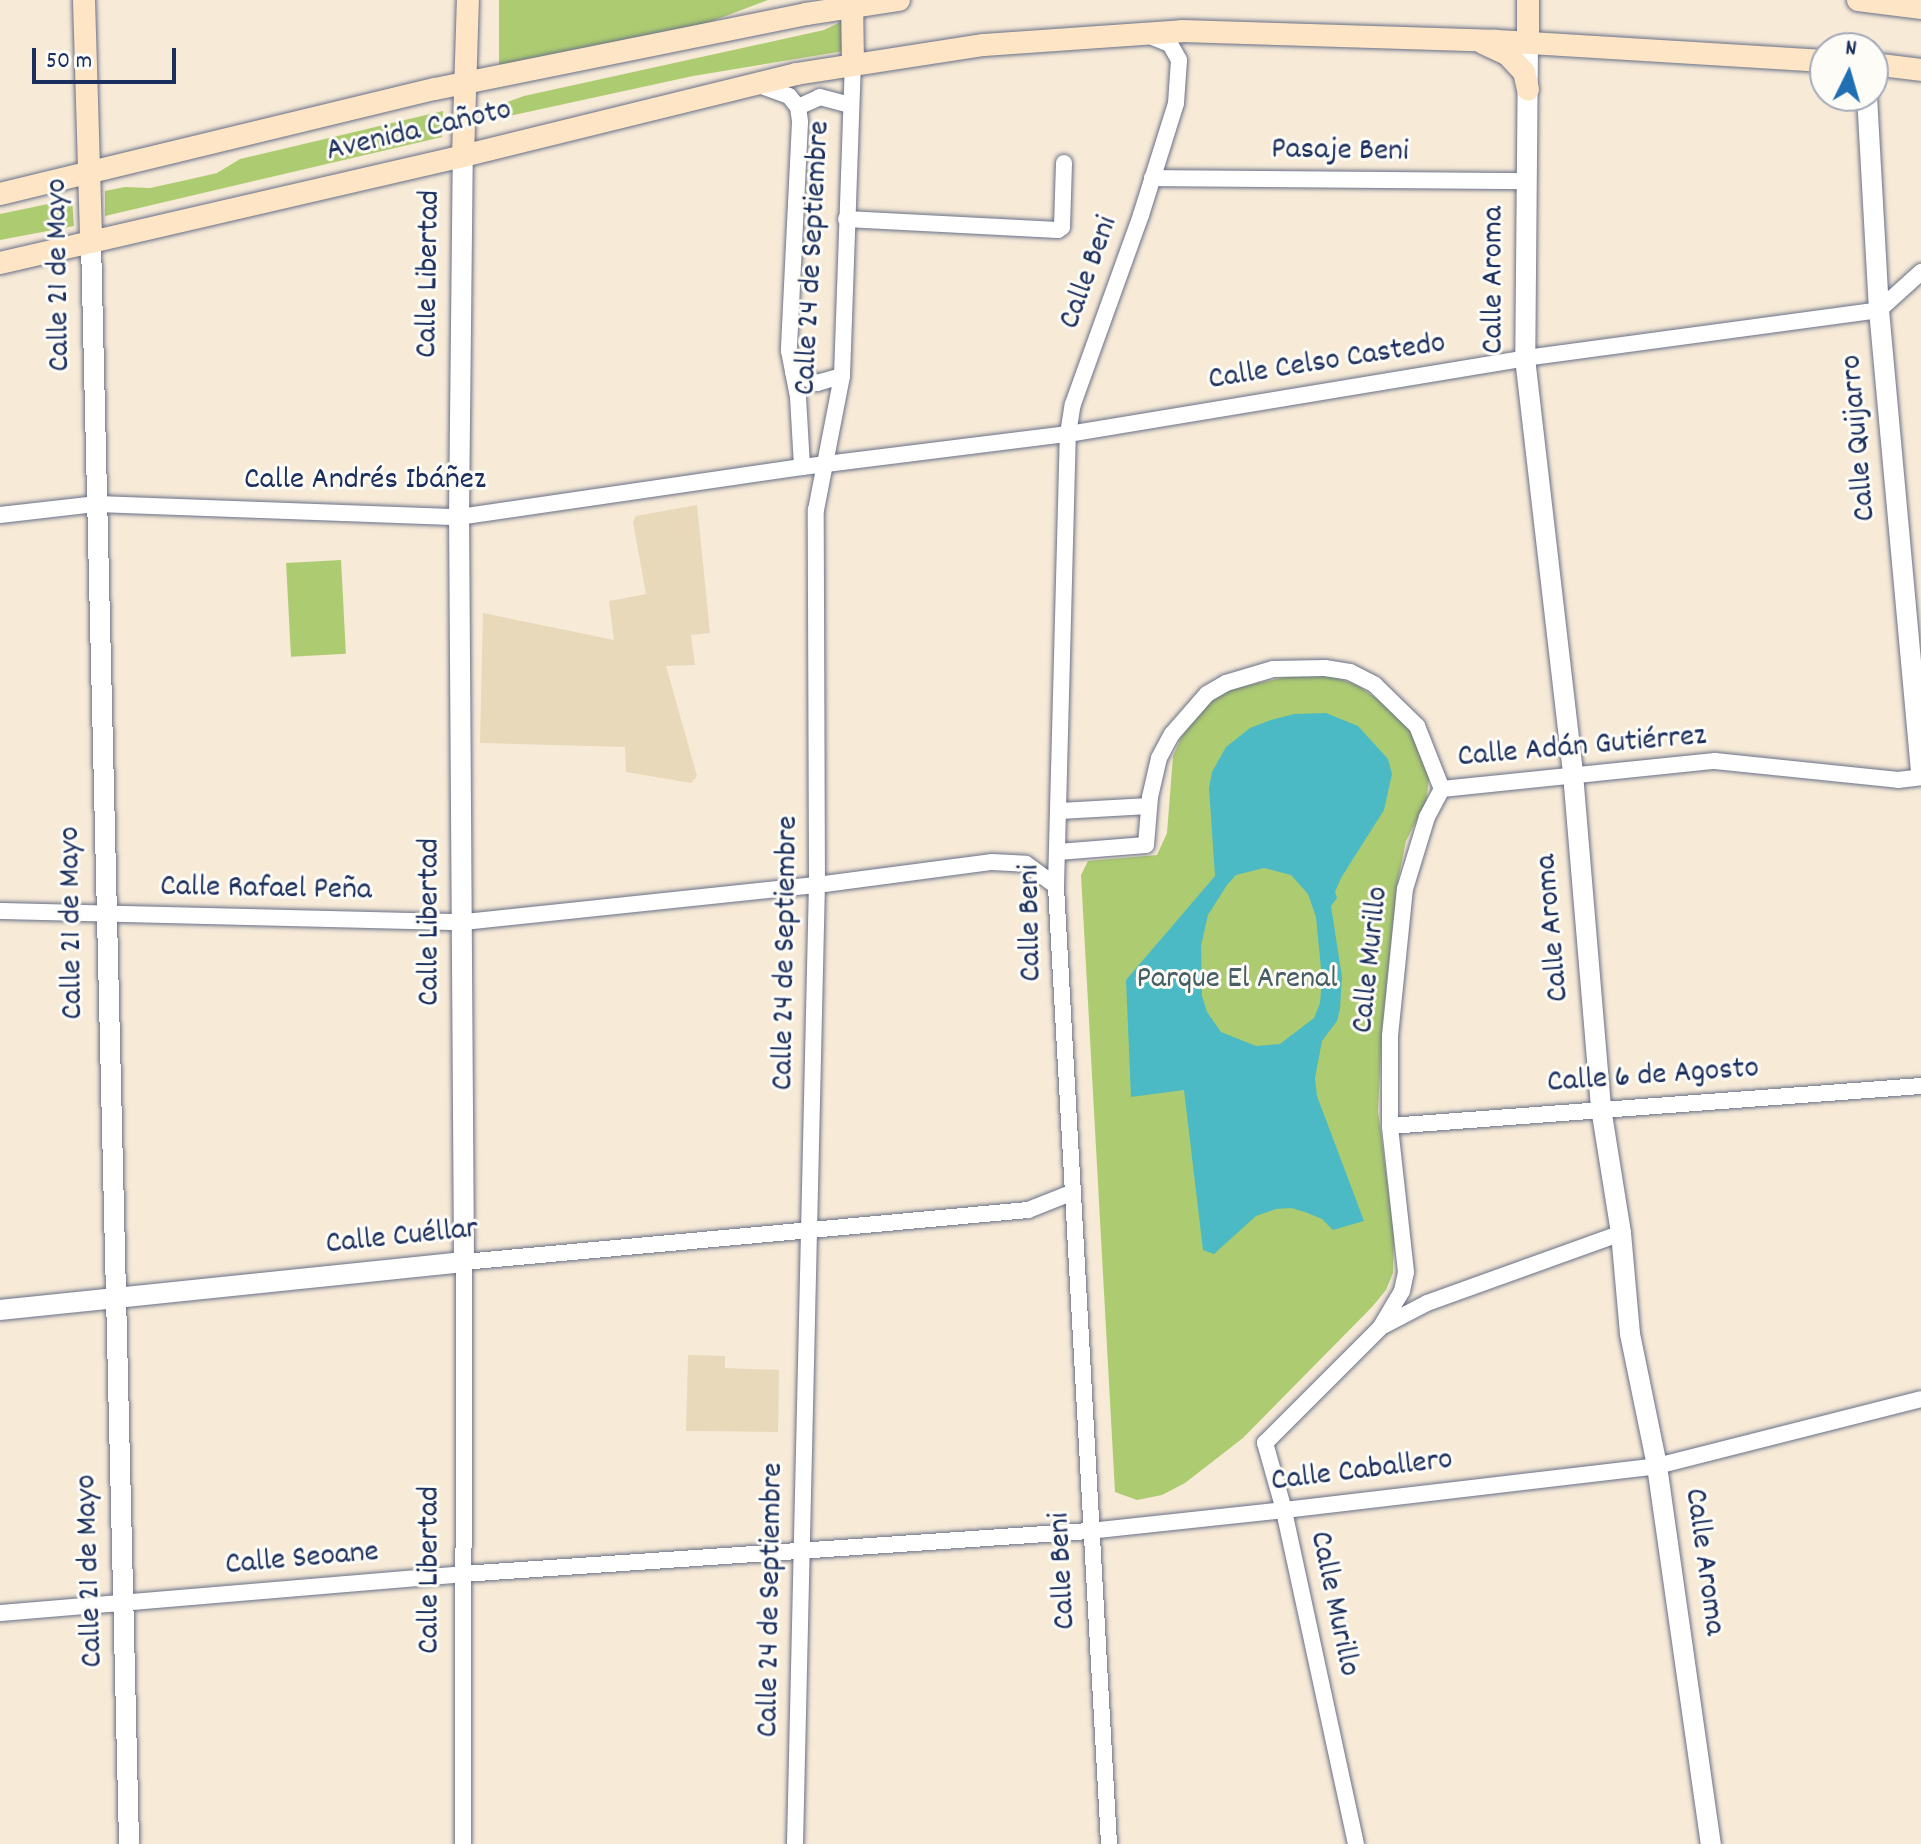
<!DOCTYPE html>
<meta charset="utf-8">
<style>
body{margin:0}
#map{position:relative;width:1921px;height:1844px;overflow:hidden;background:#f7ead7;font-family:Dekko,sans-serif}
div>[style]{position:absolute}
.built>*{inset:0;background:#e8d9ba}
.green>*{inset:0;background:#adcb71;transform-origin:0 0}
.water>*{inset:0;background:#4cbac4}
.roads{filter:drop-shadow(0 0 2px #687088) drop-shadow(0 0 2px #687088)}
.minor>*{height:16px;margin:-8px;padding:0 8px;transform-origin:8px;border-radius:8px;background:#fff}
.tertiary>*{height:20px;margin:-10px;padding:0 10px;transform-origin:10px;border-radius:10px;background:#fff}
.secondary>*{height:22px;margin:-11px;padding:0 11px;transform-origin:11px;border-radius:11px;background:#fde5c5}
span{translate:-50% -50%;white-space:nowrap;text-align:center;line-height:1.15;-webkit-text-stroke:6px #fdfcf7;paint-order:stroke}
.street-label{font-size:32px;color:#1b2f5e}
.park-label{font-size:32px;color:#475e64}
.north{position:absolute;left:1809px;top:32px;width:80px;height:80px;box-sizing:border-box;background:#fdfcf7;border:2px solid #a3aaba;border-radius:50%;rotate:5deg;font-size:22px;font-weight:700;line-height:32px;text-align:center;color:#1b2f5e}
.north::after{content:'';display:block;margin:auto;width:28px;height:36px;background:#1f6fb2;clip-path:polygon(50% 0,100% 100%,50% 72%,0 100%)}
.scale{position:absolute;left:32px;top:48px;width:144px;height:36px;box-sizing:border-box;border:4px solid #1b2f5e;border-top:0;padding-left:10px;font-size:24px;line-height:28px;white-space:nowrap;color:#1b2f5e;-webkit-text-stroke:6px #fdfcf7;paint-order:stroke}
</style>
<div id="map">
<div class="built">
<div style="clip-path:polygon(697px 505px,710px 633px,691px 635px,695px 665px,666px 666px,697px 776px,691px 783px,626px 772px,625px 747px,480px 743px,483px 613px,614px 640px,609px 601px,646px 594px,633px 522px,636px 516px)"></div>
<div style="clip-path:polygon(688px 1355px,725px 1356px,725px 1368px,779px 1370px,778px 1432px,686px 1431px)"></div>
</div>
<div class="green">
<div style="clip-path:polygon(499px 0,768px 0,707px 23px,499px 72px)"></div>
<div style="clip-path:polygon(847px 19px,844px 51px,693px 76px,500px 118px,502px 104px,524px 96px,824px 30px)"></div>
<div style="clip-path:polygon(443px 111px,442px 137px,105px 216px,105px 191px,125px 187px,150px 188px,191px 179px,217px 173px,240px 159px)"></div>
<div style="clip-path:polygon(72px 199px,74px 226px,0 240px,0 214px)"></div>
<div style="left:341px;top:560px;width:94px;height:55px;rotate:87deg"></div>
<div style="clip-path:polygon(1294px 675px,1328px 675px,1357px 685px,1389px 707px,1411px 731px,1430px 771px,1426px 802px,1406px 841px,1397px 885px,1382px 1029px,1378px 1111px,1394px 1234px,1393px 1273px,1386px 1290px,1372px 1307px,1243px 1438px,1185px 1483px,1162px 1495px,1137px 1500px,1115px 1492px,1081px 875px,1088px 861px,1157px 855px,1167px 833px,1173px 756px,1182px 736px,1206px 704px,1232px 689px)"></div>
</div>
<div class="water">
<div style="clip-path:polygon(evenodd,1326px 713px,1358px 726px,1388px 759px,1392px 774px,1384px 810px,1341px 878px,1335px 892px,1337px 898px,1331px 906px,1342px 977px,1340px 1009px,1337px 1021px,1322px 1041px,1315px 1078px,1317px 1096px,1364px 1221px,1333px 1230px,1322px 1219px,1305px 1212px,1291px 1208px,1276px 1209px,1256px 1216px,1214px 1254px,1203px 1250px,1184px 1090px,1131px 1097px,1126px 980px,1215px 876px,1209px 788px,1212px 772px,1226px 747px,1250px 728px,1271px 720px,1294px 714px,1326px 713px,1264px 868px,1291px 875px,1308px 894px,1316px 917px,1322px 979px,1320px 1003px,1314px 1018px,1280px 1044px,1256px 1046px,1221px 1032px,1207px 1012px,1202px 996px,1201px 946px,1208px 915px,1227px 885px,1236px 875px,1264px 868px)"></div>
</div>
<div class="roads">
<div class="minor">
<div style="left:759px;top:85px;width:32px;rotate:20deg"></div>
<div style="left:789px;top:96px;width:14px;rotate:51deg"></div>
<div style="left:798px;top:107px;width:15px;rotate:82deg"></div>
<div style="left:800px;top:122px;width:229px;rotate:92.8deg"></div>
<div style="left:789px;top:351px;width:47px;rotate:78.9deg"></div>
<div style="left:798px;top:397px;width:70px;rotate:86.7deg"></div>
<div style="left:798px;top:107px;width:24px;rotate:-24deg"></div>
<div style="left:820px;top:97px;width:30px;rotate:15deg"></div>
<div style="left:1152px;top:178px;width:375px;rotate:0.5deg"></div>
<div style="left:846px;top:219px;width:212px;rotate:3deg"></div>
<div style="left:1058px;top:230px;width:5px;rotate:-37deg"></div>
<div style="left:1062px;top:227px;width:64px;rotate:-88.2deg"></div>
<div style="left:793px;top:372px;width:26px;rotate:25deg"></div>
<div style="left:817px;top:383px;width:26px;rotate:-16deg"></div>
<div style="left:0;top:515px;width:98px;rotate:-6.5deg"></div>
<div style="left:97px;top:504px;width:362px;rotate:2.1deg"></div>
<div style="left:459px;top:517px;width:347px;rotate:-8.3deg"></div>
<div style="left:802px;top:467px;width:268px;rotate:-7.1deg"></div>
<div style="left:1068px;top:434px;width:463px;rotate:-9.4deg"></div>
<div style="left:1525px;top:358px;width:357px;rotate:-7.7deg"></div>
<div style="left:1879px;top:310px;width:57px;rotate:-42.1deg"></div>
<div style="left:1442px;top:789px;width:274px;rotate:-5.9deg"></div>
<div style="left:1715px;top:761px;width:184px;rotate:5.9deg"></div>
<div style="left:1898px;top:780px;width:23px;rotate:-7deg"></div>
<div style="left:1060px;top:811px;width:89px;rotate:-3.2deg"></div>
<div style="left:1058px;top:852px;width:88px;rotate:-4.5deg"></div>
<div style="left:1146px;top:845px;width:48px;rotate:-85.2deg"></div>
<div style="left:1150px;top:797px;width:40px;rotate:-77deg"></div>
<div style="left:1159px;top:758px;width:27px;rotate:-62deg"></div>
<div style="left:1172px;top:734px;width:53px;rotate:-48.8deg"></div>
<div style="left:1207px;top:694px;width:22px;rotate:-30deg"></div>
<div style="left:1226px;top:683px;width:49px;rotate:-16.6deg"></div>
<div style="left:1273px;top:669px;width:52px;rotate:-1.1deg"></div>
<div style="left:1325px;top:668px;width:25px;rotate:9deg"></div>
<div style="left:1350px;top:672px;width:28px;rotate:27deg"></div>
<div style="left:1375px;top:685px;width:59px;rotate:44.3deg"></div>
<div style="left:1417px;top:726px;width:68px;rotate:68.4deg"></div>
<div style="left:0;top:911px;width:464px;rotate:1.4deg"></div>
<div style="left:464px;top:922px;width:355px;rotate:-6deg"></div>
<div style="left:817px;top:885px;width:177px;rotate:-7.5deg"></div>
<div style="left:992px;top:862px;width:34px;rotate:3deg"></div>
<div style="left:1026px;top:864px;width:37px;rotate:36deg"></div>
<div style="left:1390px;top:1126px;width:533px;rotate:-4.31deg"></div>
<div style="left:1385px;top:1325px;width:47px;rotate:-27.6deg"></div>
<div style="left:1427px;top:1303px;width:206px;rotate:-19.8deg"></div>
<div style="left:0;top:1613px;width:465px;rotate:-4.8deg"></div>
<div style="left:463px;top:1574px;width:627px;rotate:-3.93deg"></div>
<div style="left:1089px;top:1531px;width:196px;rotate:-6.1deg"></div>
<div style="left:1284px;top:1510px;width:376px;rotate:-6.7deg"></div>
<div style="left:1657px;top:1466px;width:272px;rotate:-14.2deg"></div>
<div style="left:463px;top:1844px;width:582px;rotate:-89.9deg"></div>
<div style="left:464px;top:1262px;width:566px;rotate:-5.27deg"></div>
<div style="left:1028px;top:1210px;width:46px;rotate:-21.6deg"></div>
<div style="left:795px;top:1844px;width:959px;rotate:-88.69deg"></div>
<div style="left:817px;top:885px;width:375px;rotate:-90.2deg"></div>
<div style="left:816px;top:510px;width:136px;rotate:-79deg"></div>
<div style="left:842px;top:376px;width:311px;rotate:-88deg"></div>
<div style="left:1109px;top:1844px;width:959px;rotate:-93.17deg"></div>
<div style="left:1056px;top:886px;width:452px;rotate:-88.5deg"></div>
<div style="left:1068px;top:434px;width:30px;rotate:-81deg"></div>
<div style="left:1073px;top:404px;width:201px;rotate:-70.2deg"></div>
<div style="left:1141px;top:215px;width:117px;rotate:-72.6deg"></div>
<div style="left:1176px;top:103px;width:43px;rotate:-86deg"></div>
<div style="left:1179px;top:60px;width:18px;rotate:-119deg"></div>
<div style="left:1170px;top:44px;width:24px;rotate:-158deg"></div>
<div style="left:1356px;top:1844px;width:342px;rotate:-102.2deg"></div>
<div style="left:1284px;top:1510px;width:70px;rotate:-105.8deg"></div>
<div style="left:1265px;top:1443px;width:163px;rotate:-45deg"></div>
<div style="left:1380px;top:1328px;width:43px;rotate:-59.3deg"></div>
<div style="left:1402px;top:1291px;width:19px;rotate:-78deg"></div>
<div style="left:1406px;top:1272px;width:147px;rotate:-96.3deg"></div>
<div style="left:1390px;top:1126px;width:90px;rotate:-90deg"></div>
<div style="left:1390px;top:1036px;width:148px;rotate:-84.2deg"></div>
<div style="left:1405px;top:889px;width:75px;rotate:-73deg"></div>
<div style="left:1427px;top:817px;width:32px;rotate:-62deg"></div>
</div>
<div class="tertiary">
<div style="left:1528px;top:43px;width:315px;rotate:90.5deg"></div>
<div style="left:1525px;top:358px;width:419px;rotate:83.4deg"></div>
<div style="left:1573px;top:774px;width:335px;rotate:85.2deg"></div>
<div style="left:1601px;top:1108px;width:127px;rotate:80.9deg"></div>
<div style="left:1621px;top:1233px;width:101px;rotate:84.9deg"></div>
<div style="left:1630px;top:1334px;width:135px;rotate:78.4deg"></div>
<div style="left:1657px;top:1466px;width:382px;rotate:81.9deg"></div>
<div style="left:1867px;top:96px;width:214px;rotate:86.8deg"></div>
<div style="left:1879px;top:310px;width:466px;rotate:84.8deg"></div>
<div style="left:91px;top:242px;width:1602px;rotate:88.64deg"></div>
<div style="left:0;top:1310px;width:466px;rotate:-5.9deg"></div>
<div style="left:464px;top:1262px;width:745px;rotate:-90.38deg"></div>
<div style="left:459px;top:517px;width:361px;rotate:-89.4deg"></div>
</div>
<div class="secondary">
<div style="left:84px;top:0;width:242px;rotate:88.3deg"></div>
<div style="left:852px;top:0;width:65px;rotate:89.1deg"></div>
<div style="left:1528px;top:0;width:43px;rotate:90deg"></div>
<div style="left:1858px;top:0;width:64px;rotate:7.2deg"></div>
<div style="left:1483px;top:43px;width:26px;rotate:25deg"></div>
<div style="left:1507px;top:54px;width:25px;rotate:47deg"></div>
<div style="left:1524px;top:72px;width:18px;rotate:77deg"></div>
<div style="left:1873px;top:64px;width:48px;rotate:7.1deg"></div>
<div style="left:463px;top:156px;width:156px;rotate:-88.2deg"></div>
<div style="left:0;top:194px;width:447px;rotate:-13.6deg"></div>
<div style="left:435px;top:89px;width:379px;rotate:-11.4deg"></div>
<div style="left:806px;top:14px;width:94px;rotate:-8.6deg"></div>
<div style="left:0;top:263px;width:475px;rotate:-13deg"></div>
<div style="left:463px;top:156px;width:343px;rotate:-13.8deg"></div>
<div style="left:796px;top:74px;width:190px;rotate:-8.8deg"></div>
<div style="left:984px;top:45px;width:198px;rotate:-4deg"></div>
<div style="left:1182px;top:31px;width:314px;rotate:1.8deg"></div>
<div style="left:1496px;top:41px;width:330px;rotate:3.5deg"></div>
</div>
</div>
<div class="street-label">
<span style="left:419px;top:132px;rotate:-13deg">Avenida Cañoto</span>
<span style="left:1340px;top:152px;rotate:1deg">Pasaje Beni</span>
<span style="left:814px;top:258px;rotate:-87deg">Calle 24 de Septiembre</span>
<span style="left:1090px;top:273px;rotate:-70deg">Calle Beni</span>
<span style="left:430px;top:274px;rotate:-89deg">Calle Libertad</span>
<span style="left:60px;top:275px;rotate:-91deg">Calle 21 de Mayo</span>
<span style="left:1495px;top:280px;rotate:-90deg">Calle Aroma</span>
<span style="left:1327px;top:363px;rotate:-9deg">Calle Celso Castedo</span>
<span style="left:1860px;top:438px;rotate:-95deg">Calle Quijarro</span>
<span style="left:365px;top:481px">Calle Andrés Ibáñez</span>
<span style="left:1582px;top:748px;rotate:-5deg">Calle Adán Gutiérrez</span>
<span style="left:266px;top:890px;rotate:1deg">Calle Rafael Peña</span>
<span style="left:431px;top:922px;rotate:-90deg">Calle Libertad</span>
<span style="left:73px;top:923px;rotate:-91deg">Calle 21 de Mayo</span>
<span style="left:1032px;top:923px;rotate:-91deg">Calle Beni</span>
<span style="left:1554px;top:928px;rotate:-95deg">Calle Aroma</span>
<span style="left:787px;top:953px;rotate:-89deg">Calle 24 de Septiembre</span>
<span style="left:1372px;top:960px;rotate:-84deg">Calle Murillo</span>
<span style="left:1653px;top:1077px;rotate:-4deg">Calle 6 de Agosto</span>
<span style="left:402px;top:1238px;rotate:-6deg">Calle Cuéllar</span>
<span style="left:1362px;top:1472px;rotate:-7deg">Calle Caballero</span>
<span style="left:302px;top:1560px;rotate:-5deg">Calle Seoane</span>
<span style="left:1703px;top:1562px;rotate:82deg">Calle Aroma</span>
<span style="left:431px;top:1570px;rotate:-90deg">Calle Libertad</span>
<span style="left:91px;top:1571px;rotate:-92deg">Calle 21 de Mayo</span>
<span style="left:1064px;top:1571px;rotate:-93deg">Calle Beni</span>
<span style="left:772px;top:1600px;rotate:-89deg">Calle 24 de Septiembre</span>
<span style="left:1333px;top:1604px;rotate:78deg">Calle Murillo</span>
</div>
<div class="park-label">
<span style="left:1237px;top:980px">Parque El Arenal</span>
</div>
<div class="north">N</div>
<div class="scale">50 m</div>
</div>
